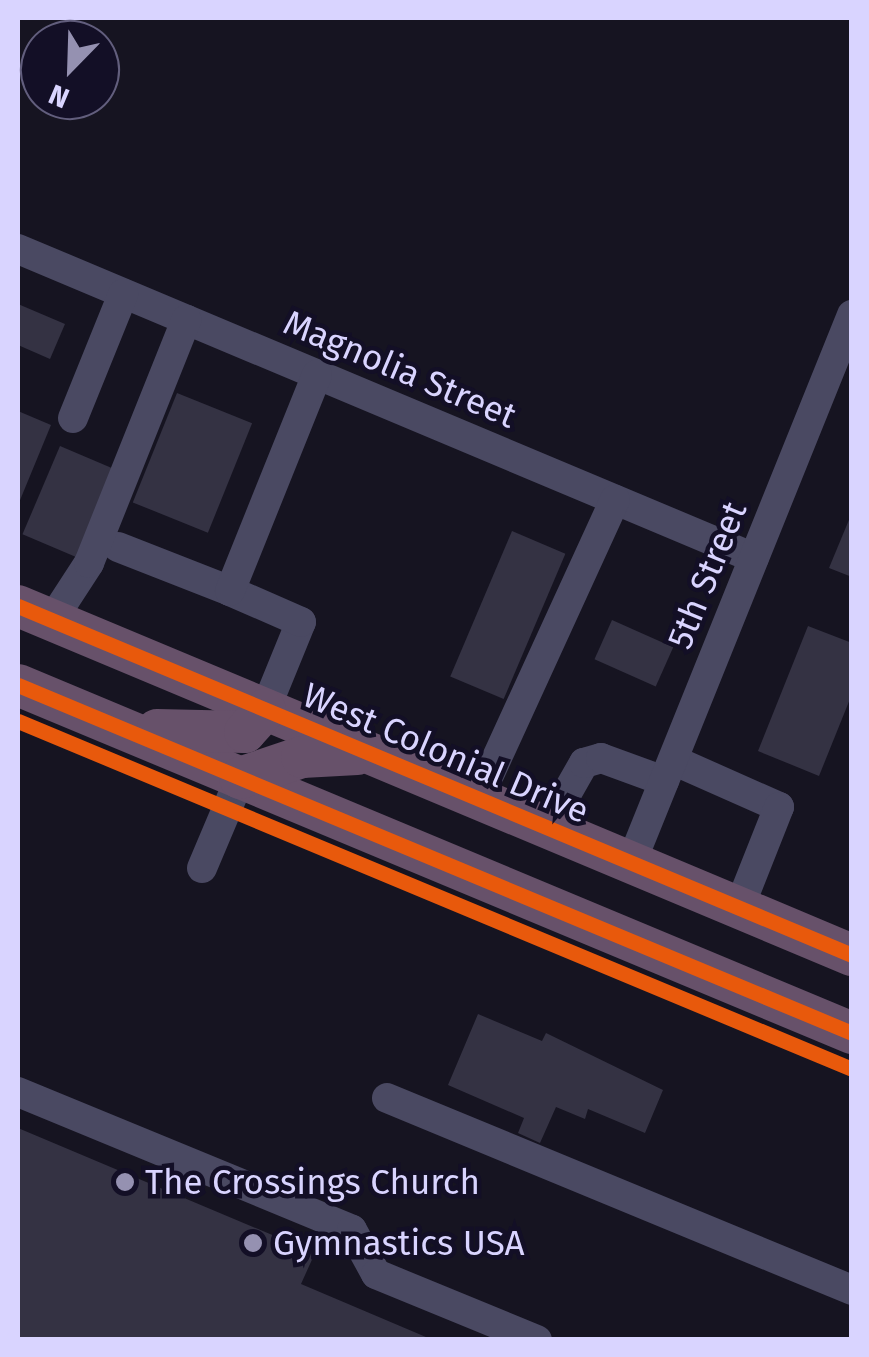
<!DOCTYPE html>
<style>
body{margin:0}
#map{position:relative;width:869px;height:1357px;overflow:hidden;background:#161421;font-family:"Fira Sans",sans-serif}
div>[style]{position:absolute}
.building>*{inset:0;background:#343243;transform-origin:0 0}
.minor>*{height:30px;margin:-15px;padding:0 15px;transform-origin:15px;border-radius:15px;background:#4a4962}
.highway>*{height:42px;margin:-21px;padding:0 21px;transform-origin:21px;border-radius:21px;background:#67516a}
.cycleway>*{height:15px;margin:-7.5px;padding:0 7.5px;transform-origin:7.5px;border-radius:7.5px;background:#e8590c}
.dots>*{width:28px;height:28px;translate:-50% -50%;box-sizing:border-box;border:5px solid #130f26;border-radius:50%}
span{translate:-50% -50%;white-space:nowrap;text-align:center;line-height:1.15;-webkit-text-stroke:9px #130f26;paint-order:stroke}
.street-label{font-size:35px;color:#d9d4ff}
.poi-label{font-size:35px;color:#d9d4ff}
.left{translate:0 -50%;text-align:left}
.frame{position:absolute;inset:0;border:20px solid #d9d4ff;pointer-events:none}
.north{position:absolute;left:20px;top:20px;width:100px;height:100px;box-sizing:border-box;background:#130f26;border:2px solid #625e7d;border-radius:50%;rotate:203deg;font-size:28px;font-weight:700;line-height:40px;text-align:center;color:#d9d4ff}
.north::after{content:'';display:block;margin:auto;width:35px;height:45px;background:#9591b1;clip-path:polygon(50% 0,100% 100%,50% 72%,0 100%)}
</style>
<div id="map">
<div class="building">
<div style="clip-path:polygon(18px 304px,65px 324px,50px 359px,18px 345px)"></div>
<div style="left:177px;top:393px;width:81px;height:118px;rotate:22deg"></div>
<div style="clip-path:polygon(18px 411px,51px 425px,18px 505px)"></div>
<div style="left:60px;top:446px;width:69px;height:96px;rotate:23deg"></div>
<div style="clip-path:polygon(851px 515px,852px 515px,852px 577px,829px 568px)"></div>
<div style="left:512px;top:531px;width:58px;height:158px;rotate:23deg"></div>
<div style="left:612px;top:620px;width:67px;height:43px;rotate:24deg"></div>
<div style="clip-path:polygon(808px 626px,852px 643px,852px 694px,819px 776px,758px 751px)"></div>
<div style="clip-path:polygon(478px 1014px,542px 1041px,546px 1033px,663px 1090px,645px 1133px,588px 1109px,585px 1119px,556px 1107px,540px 1143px,518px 1133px,524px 1118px,448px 1085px)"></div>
<div style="clip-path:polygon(18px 1128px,315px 1253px,301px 1284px,433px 1340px,18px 1340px)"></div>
</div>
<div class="minor">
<div style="left:18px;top:249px;width:798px;rotate:22.77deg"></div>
<div style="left:73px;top:418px;width:134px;rotate:-68deg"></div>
<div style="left:118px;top:547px;width:120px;rotate:21.4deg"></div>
<div style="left:52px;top:620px;width:68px;rotate:-57deg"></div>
<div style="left:89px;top:563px;width:262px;rotate:-68.2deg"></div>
<div style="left:265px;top:710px;width:95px;rotate:-67.8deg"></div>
<div style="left:301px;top:622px;width:77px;rotate:-156.4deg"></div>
<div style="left:230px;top:591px;width:233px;rotate:-68.1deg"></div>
<div style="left:673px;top:760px;width:116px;rotate:23.9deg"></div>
<div style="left:779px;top:807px;width:109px;rotate:111.6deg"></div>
<div style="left:478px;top:799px;width:329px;rotate:-65.4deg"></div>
<div style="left:547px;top:828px;width:75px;rotate:-60.4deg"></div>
<div style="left:584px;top:763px;width:18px;rotate:-16deg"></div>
<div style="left:601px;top:758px;width:67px;rotate:20.1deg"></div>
<div style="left:631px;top:863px;width:591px;rotate:-68.04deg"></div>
<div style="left:202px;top:868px;width:98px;rotate:-67.1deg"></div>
<div style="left:18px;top:1092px;width:361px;rotate:22.4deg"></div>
<div style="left:352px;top:1230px;width:50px;rotate:61.4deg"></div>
<div style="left:376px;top:1274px;width:174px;rotate:22.3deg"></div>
<div style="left:387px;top:1098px;width:503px;rotate:22.44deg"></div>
</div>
<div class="highway">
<div style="left:18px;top:606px;width:904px;rotate:22.71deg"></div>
<div style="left:18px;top:685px;width:904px;rotate:22.65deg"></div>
<div style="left:157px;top:730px;width:88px;rotate:1.3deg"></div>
<div style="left:245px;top:732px;width:30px;rotate:-48deg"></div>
<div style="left:240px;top:778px;width:65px;rotate:-18.7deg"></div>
<div style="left:302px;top:757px;width:55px;rotate:-3.1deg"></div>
</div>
<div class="cycleway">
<div style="left:18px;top:606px;width:904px;rotate:22.71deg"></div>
<div style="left:18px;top:685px;width:904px;rotate:22.65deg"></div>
<div style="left:18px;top:721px;width:904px;rotate:22.65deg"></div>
</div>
<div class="dots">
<div style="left:125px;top:1182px;background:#9591b1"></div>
<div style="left:253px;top:1243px;background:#9591b1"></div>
</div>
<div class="street-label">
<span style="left:400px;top:369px;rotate:23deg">Magnolia Street</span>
<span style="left:707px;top:575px;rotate:-68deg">5th Street</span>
<span style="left:446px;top:753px;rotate:23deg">West Colonial Drive</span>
</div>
<div class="poi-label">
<span class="left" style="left:145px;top:1182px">The Crossings Church</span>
<span class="left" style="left:273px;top:1243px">Gymnastics USA</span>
</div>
<div class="frame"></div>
<div class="north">N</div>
</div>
